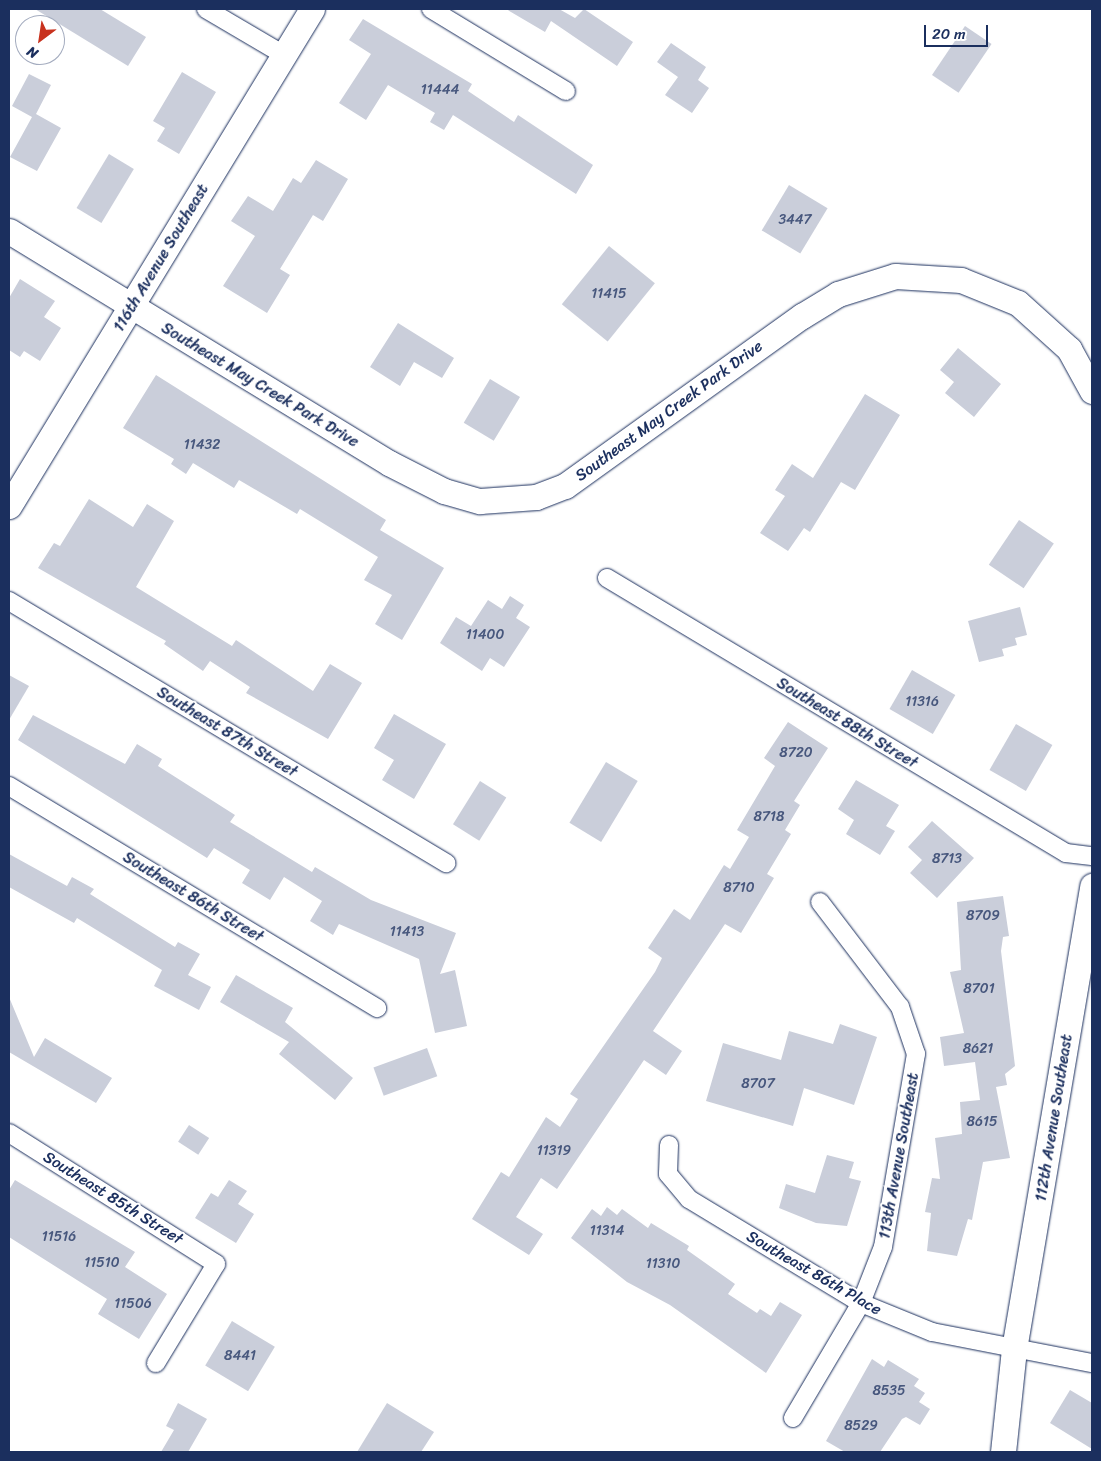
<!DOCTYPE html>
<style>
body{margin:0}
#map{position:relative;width:1101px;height:1461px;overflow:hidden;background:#fff;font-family:Sriracha,sans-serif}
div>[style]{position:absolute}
.building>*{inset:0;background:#caceda;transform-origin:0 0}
.roads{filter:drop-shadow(0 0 1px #1b2f5e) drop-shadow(0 0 1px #1b2f5e)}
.street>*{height:18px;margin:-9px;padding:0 9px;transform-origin:9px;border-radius:9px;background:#fff}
.secondary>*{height:25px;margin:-12.5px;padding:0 12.5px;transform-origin:12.5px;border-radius:12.5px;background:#fff}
span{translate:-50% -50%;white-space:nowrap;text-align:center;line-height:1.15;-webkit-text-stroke:4px #fff;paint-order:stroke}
.number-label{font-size:14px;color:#47577d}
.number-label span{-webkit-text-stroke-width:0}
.street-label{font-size:16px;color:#1b2f5e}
.frame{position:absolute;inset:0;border:10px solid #1b2f5e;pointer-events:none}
.north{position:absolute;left:15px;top:15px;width:50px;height:50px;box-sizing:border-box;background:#fff;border:1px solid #a4acbf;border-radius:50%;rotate:211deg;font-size:14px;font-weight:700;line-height:20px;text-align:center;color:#1b2f5e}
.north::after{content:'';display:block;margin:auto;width:18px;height:22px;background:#c8321e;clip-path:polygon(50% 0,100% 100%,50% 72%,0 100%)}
.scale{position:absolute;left:924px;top:25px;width:64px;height:22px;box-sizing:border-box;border:2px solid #1b2f5e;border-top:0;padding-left:6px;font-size:15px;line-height:18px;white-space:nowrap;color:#1b2f5e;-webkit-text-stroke:4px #fff;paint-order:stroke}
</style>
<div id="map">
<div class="building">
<div style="clip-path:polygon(35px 9px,100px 9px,146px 37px,128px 66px)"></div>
<div style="clip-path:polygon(506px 9px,559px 9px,575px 18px,584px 9px,633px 42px,617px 66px,551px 21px,545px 32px)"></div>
<div style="clip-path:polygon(363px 19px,472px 84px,468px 91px,514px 122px,518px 115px,593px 165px,576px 194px,453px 115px,444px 130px,430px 122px,435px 113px,388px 85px,366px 120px,339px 103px,371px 54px,349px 40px)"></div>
<div style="left:965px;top:26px;width:32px;height:59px;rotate:34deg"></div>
<div style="clip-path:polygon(671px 43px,706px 67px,698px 80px,709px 88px,692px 113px,665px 95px,678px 77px,657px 62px)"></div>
<div style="clip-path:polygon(182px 72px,216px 92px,179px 154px,157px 141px,165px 128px,153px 121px)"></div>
<div style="clip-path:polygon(29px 74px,51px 85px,36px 114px,61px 128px,37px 171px,10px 157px,32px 117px,12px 106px)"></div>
<div style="left:109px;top:154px;width:29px;height:63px;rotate:31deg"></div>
<div style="clip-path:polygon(316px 160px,348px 179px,323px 221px,313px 215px,280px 269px,290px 275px,267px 313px,223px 286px,255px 236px,231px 221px,248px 196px,273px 211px,293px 178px,301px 183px)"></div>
<div style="left:789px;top:185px;width:45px;height:53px;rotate:31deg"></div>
<div style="left:609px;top:246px;width:59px;height:75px;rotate:39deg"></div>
<div style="clip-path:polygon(20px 279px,55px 301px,44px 317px,61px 328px,40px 361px,24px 351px,20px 357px,9px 350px,9px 298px)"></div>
<div style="clip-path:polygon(398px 323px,454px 358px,442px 378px,414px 362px,400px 386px,370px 367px)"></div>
<div style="clip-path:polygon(958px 348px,1001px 384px,974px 417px,945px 393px,954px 382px,940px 370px)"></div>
<div style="clip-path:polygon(156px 375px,386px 520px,380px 530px,444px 568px,402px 640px,375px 624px,392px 595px,364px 580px,378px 557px,300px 509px,297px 514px,239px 480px,234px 488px,193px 463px,186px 474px,171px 464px,174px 459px,123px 428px)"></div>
<div style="left:490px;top:379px;width:35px;height:51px;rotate:31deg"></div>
<div style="clip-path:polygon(865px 394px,900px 415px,855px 490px,841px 482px,810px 532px,804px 528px,788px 551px,760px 533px,785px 496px,775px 490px,792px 464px,813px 478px)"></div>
<div style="clip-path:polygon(89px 499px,133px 527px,147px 504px,174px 521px,136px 587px,232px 646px,236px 640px,313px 691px,330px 664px,362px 683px,328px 739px,246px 693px,250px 687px,210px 661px,203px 671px,164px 644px,166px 641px,38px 568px,54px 543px,60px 546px)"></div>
<div style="left:1019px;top:520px;width:42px;height:54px;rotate:34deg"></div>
<div style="clip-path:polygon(510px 596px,524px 605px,516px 618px,530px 627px,504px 667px,490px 658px,482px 671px,440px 643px,456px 617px,471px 626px,488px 600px,502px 609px)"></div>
<div style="clip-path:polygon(1020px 607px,1027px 635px,1015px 638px,1017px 645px,1002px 649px,1004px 656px,979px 662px,968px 621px)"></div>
<div style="left:912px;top:670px;width:50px;height:45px;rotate:30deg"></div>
<div style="clip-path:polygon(9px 675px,29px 686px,9px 720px)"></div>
<div style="clip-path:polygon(394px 714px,446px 744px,414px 799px,382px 780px,394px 760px,374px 748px)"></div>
<div style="clip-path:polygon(33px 715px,125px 764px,137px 744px,162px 759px,158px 766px,235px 815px,230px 822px,312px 872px,315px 867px,371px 900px,456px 933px,440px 974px,455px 970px,467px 1026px,435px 1033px,419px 959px,339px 924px,333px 935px,310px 921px,322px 901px,284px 877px,270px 900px,242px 883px,250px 870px,214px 848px,207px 858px,18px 740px)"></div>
<div style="clip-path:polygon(788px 722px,828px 748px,794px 801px,800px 805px,785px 830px,791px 834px,767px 874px,774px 878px,741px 933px,725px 924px,653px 1031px,682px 1051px,666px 1075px,644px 1060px,557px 1189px,541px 1178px,516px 1217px,543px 1234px,529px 1255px,472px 1219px,501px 1172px,509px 1177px,546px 1117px,560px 1127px,578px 1099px,570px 1094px,655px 972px,662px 958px,648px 948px,674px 909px,690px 920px,724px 865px,730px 869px,749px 837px,737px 830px,775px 766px,764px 758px)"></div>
<div style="left:1016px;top:724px;width:42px;height:53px;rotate:30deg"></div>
<div style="left:606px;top:762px;width:37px;height:71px;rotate:31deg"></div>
<div style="clip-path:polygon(856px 780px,899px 805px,886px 826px,895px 831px,880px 855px,846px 834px,854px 820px,838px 809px)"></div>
<div style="left:480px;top:781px;width:31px;height:51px;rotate:32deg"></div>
<div style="clip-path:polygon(932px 821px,974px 858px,937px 898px,910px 873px,922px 860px,908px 847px)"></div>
<div style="clip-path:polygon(9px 854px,67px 886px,72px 877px,94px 889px,90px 894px,175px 947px,178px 942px,200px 954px,188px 975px,211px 987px,199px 1010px,154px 986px,162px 970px,77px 918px,74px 923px,9px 887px)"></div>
<div style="clip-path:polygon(1003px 896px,1009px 936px,1003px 937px,1001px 951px,1015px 1066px,1005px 1074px,1007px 1085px,996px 1087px,1010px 1158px,983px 1162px,972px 1220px,968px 1219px,957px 1256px,927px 1251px,931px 1213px,925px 1212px,932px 1178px,940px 1179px,935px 1138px,962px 1134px,960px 1102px,980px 1100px,975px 1062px,944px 1066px,940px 1037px,964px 1033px,950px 972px,961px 970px,957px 902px)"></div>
<div style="clip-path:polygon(236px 975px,293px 1008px,285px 1022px,353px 1078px,335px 1100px,279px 1054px,289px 1042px,220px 1002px)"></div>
<div style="clip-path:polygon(9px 997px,34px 1057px,45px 1038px,112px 1078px,96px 1103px,9px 1052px)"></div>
<div style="clip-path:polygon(840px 1024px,877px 1037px,854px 1105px,804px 1088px,793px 1126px,706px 1101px,723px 1043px,781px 1060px,789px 1031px,833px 1044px)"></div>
<div style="left:427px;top:1048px;width:30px;height:57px;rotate:70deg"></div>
<div style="left:189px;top:1125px;width:24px;height:20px;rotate:33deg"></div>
<div style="clip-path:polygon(827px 1155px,854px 1162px,849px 1178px,861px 1181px,847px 1226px,816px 1223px,779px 1208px,786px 1184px,815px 1193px)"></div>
<div style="clip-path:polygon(15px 1180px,135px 1252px,125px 1267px,167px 1294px,139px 1339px,98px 1314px,107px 1299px,9px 1237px,9px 1190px)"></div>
<div style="clip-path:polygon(229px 1180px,247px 1191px,238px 1204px,254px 1214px,236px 1243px,195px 1218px,211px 1193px,218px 1197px)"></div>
<div style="clip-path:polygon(607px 1207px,617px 1215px,622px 1209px,648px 1228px,651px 1223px,689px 1246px,687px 1250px,735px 1284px,728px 1294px,757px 1313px,760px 1309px,771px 1316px,780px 1302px,802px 1315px,766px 1373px,670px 1305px,627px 1282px,571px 1238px,592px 1209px,601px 1216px)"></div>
<div style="left:232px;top:1321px;width:50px;height:52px;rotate:31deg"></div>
<div style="clip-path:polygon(872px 1359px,884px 1367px,888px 1360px,919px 1379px,914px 1386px,925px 1393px,919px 1402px,930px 1409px,920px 1425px,906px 1417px,902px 1419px,880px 1452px,845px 1452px,826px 1441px)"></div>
<div style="clip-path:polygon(1070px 1390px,1092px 1403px,1092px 1449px,1050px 1423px)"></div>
<div style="clip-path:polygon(178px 1403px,207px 1419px,188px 1452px,161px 1452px,174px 1430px,166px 1426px)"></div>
<div style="clip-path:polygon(387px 1403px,434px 1432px,421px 1452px,357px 1452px)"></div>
</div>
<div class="roads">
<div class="street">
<div style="left:206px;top:9px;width:91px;rotate:30.5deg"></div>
<div style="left:431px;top:9px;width:158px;rotate:31.3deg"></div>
<div style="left:607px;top:578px;width:535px;rotate:30.93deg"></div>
<div style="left:1066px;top:853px;width:26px;rotate:7deg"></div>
<div style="left:9px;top:601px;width:510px;rotate:30.94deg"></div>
<div style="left:9px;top:786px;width:430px;rotate:31.1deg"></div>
<div style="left:9px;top:1133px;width:245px;rotate:32.3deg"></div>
<div style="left:216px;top:1264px;width:116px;rotate:121.2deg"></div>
<div style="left:669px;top:1145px;width:29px;rotate:92deg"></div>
<div style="left:668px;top:1174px;width:33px;rotate:50deg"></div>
<div style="left:689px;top:1199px;width:201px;rotate:31.2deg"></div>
<div style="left:861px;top:1303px;width:77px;rotate:22.2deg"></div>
<div style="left:932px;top:1332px;width:163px;rotate:11deg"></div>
<div style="left:793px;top:1418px;width:134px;rotate:-59.4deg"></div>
<div style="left:861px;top:1303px;width:60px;rotate:-68.6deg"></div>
<div style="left:883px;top:1247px;width:196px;rotate:-80.3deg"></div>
<div style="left:916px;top:1054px;width:50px;rotate:-108.8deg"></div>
<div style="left:900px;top:1007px;width:132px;rotate:-127.3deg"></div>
</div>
<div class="secondary">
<div style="left:9px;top:231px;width:445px;rotate:31.4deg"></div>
<div style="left:389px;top:463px;width:62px;rotate:27deg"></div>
<div style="left:444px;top:491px;width:37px;rotate:16deg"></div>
<div style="left:480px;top:501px;width:56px;rotate:-4.1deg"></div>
<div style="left:536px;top:497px;width:31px;rotate:-21deg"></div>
<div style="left:565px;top:486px;width:292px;rotate:-35.7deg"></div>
<div style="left:802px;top:316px;width:42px;rotate:-31.4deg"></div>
<div style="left:838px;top:294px;width:60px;rotate:-17.5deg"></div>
<div style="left:895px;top:276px;width:66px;rotate:3.5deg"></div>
<div style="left:961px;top:280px;width:61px;rotate:22deg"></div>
<div style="left:1018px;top:303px;width:69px;rotate:42deg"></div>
<div style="left:1069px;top:349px;width:48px;rotate:61.3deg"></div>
<div style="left:9px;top:506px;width:582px;rotate:-58.63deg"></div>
<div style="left:1003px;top:1452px;width:104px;rotate:-83.9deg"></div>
<div style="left:1014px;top:1349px;width:470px;rotate:-80.4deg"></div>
</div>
</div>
<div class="number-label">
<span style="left:440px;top:90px">11444</span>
<span style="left:795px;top:220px">3447</span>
<span style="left:609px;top:294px">11415</span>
<span style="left:202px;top:445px">11432</span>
<span style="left:485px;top:635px">11400</span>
<span style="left:922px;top:702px">11316</span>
<span style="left:796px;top:753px">8720</span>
<span style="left:769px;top:817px">8718</span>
<span style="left:947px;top:859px">8713</span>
<span style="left:739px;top:888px">8710</span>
<span style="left:983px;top:916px">8709</span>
<span style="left:407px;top:932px">11413</span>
<span style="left:979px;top:989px">8701</span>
<span style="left:978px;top:1049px">8621</span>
<span style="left:758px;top:1084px">8707</span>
<span style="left:982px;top:1122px">8615</span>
<span style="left:554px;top:1151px">11319</span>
<span style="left:607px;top:1231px">11314</span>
<span style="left:59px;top:1237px">11516</span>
<span style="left:102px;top:1263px">11510</span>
<span style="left:663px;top:1264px">11310</span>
<span style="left:133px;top:1304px">11506</span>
<span style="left:240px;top:1356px">8441</span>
<span style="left:889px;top:1391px">8535</span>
<span style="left:861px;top:1426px">8529</span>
</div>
<div class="street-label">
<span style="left:161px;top:258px;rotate:-59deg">116th Avenue Southeast</span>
<span style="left:260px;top:385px;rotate:31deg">Southeast May Creek Park Drive</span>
<span style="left:669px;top:411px;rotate:-36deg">Southeast May Creek Park Drive</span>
<span style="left:847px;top:723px;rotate:31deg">Southeast 88th Street</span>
<span style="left:227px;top:732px;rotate:31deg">Southeast 87th Street</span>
<span style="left:193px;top:897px;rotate:31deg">Southeast 86th Street</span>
<span style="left:1054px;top:1118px;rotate:-81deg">112th Avenue Southeast</span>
<span style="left:899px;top:1156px;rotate:-80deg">113th Avenue Southeast</span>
<span style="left:113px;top:1198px;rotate:32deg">Southeast 85th Street</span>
<span style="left:814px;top:1273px;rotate:30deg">Southeast 86th Place</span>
</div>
<div class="frame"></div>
<div class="north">N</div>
<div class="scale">20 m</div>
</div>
